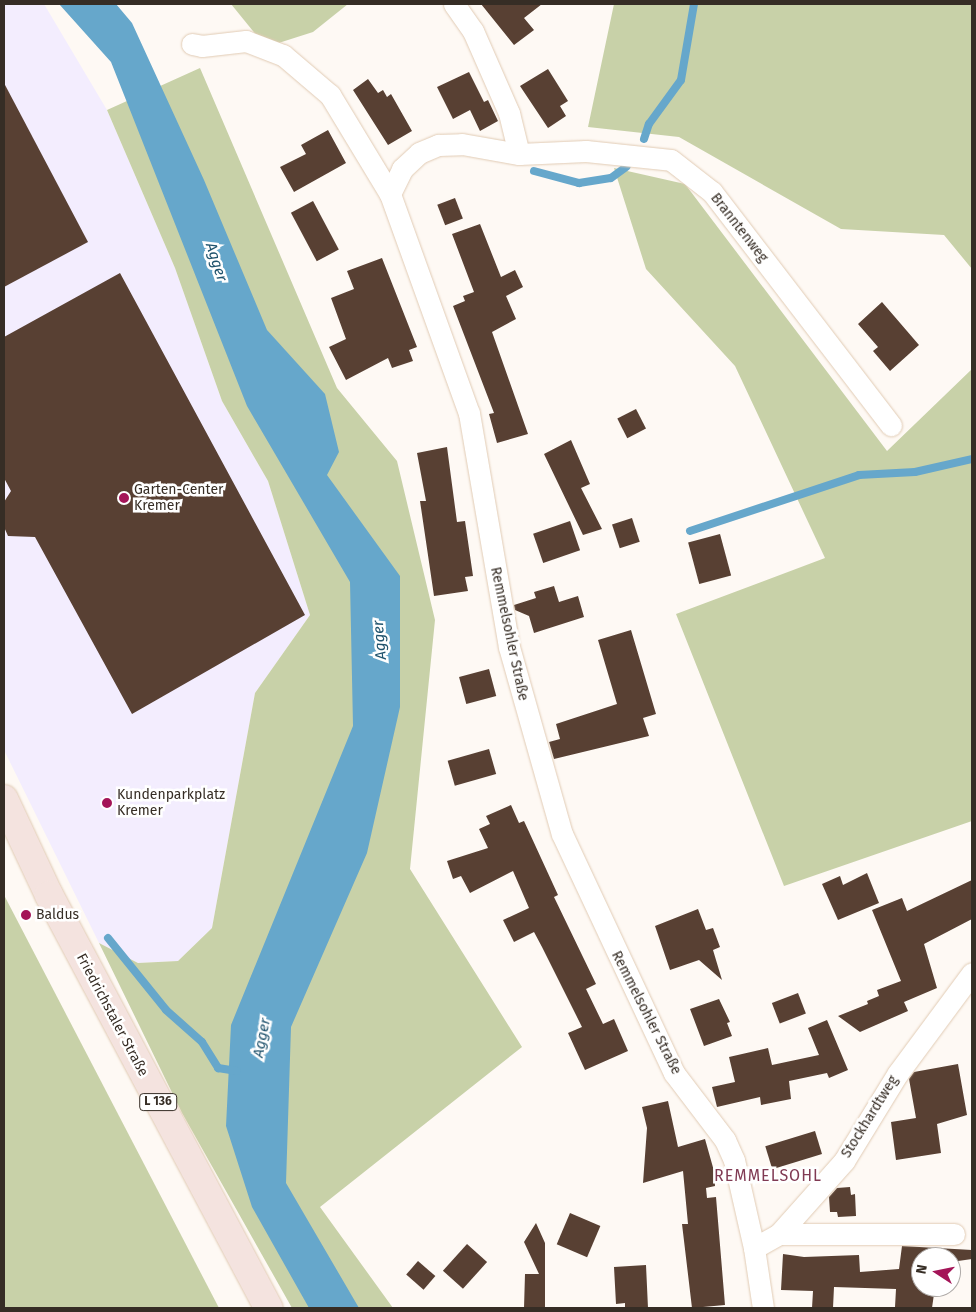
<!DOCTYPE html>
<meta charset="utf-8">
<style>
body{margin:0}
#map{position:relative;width:976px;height:1312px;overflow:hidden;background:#fef9f4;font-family:"Fira Sans",sans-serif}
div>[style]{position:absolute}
.commercial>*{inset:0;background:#f3edfe}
.green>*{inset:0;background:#c8d1a8}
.water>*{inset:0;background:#66a7cb}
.stream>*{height:8px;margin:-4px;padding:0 4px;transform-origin:4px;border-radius:4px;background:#66a7cb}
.building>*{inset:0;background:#584033;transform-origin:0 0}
.roads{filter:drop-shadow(0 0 1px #e1cbb4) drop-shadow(0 0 1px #e1cbb4)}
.street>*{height:21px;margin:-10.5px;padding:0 10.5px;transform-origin:10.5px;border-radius:10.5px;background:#fff}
.primary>*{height:28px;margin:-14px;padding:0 14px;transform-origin:14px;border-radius:14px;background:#f4e3df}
.dots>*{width:14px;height:14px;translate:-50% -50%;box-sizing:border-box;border:2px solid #fff;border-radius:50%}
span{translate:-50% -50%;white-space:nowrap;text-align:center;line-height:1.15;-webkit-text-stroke:5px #fff;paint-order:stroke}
.shield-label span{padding:1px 4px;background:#fff;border:1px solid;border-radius:4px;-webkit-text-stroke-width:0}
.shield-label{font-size:12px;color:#362d25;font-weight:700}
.street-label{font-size:14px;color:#362d25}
.poi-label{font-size:14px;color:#362d25}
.left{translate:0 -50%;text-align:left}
.water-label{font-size:15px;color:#20536d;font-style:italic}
.quarter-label{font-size:16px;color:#803a53;letter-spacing:1px}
.frame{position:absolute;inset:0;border:5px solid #362d25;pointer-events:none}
.north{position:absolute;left:911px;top:1247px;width:50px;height:50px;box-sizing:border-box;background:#fff;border:1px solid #afaba8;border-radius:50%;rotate:281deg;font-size:14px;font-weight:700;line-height:20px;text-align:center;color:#362d25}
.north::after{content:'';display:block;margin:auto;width:18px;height:22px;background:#a41558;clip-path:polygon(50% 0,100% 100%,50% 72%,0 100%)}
</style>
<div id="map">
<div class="commercial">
<div style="clip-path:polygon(4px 4px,44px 4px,107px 110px,175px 268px,222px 401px,268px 481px,310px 615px,255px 693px,212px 928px,178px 961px,138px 963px,99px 943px,4px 750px)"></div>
</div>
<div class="green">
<div style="clip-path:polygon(231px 4px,348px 4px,313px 32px,266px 47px)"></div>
<div style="clip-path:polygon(614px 4px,972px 4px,972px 269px,944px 235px,841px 229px,679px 137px,588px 127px)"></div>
<div style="clip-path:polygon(200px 68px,337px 388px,397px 461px,435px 620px,410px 869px,522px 1047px,320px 1207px,393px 1308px,292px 1308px,182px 1113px,99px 943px,138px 963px,178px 961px,212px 928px,255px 693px,310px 615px,268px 481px,222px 401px,175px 268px,107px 110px)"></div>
<div style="clip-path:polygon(614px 168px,685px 184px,887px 451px,972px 369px,972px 821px,784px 886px,676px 614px,825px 558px,735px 366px,646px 269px)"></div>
<div style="clip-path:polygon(4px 895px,219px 1308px,4px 1308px)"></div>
</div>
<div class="water">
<div style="clip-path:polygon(59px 4px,116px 4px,132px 23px,204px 180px,267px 330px,325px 394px,339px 452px,327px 475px,400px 576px,400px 707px,367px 853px,291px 1027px,286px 1183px,359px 1308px,309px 1308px,252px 1207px,226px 1126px,231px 1025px,353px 726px,350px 582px,247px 406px,111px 62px)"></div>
</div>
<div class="stream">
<div style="left:644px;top:139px;width:16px;rotate:-72deg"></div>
<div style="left:649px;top:124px;width:54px;rotate:-54deg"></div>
<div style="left:681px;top:80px;width:77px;rotate:-80.3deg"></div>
<div style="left:534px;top:171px;width:47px;rotate:14.9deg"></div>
<div style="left:579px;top:183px;width:32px;rotate:-9deg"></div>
<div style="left:611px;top:178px;width:19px;rotate:-36deg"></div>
<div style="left:690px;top:531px;width:178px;rotate:-18.3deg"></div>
<div style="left:859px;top:475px;width:56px;rotate:-3.1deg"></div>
<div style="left:915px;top:472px;width:58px;rotate:-12.8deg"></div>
<div style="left:108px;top:938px;width:92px;rotate:51.1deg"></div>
<div style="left:166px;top:1010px;width:48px;rotate:41.6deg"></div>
<div style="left:202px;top:1042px;width:31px;rotate:58deg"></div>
<div style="left:218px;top:1068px;width:19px;rotate:9deg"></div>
</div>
<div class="building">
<div style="clip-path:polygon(481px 4px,542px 4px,524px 18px,534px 30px,514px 45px)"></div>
<div style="clip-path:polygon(548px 69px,568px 101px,560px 106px,566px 116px,548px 128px,520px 86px)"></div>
<div style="clip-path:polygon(469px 72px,484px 102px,488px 100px,498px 121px,480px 131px,470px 110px,453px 119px,437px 87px)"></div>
<div style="clip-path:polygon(368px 79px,378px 93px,383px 90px,387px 97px,391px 94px,412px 131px,388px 145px,353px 90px)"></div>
<div style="clip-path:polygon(4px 83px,88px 242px,4px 287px)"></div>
<div style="clip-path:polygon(328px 130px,346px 163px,294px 192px,280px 167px,306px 154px,301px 145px)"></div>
<div style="left:455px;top:198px;width:22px;height:19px;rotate:69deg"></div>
<div style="left:313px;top:201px;width:55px;height:25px;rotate:62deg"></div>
<div style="clip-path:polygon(480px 224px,501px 277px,515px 270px,523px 287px,506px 296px,516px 319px,492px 332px,528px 434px,497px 443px,489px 414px,494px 413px,453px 306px,465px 301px,463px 296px,474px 292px,452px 234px)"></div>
<div style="clip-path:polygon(382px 258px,417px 347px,409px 350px,413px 361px,392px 368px,388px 358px,346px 380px,329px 347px,346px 339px,331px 298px,354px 289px,347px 271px)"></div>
<div style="clip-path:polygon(120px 273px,305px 615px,132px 714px,35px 537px,8px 536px,4px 527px,4px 502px,11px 491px,4px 478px,4px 337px)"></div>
<div style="clip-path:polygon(882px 302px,919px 345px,890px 371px,873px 351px,878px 347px,858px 324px)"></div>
<div style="left:636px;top:409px;width:22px;height:21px;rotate:63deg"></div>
<div style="clip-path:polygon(571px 440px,590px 484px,581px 488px,602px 529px,583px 535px,544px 454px)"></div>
<div style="clip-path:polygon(447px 447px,457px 522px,465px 521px,473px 576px,465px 577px,468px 591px,434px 596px,420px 501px,426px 501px,417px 453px)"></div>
<div style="left:632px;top:518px;width:25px;height:21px;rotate:72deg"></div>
<div style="left:570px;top:521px;width:31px;height:39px;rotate:71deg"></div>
<div style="left:720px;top:534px;width:43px;height:33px;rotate:75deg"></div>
<div style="clip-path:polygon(554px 586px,559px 602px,578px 596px,584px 617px,534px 633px,529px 616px,515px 610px,514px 605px,536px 598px,534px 592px)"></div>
<div style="clip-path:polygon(631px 630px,656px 714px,643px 718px,649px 736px,554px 759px,549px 742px,560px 739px,556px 724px,617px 704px,598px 640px)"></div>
<div style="left:489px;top:669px;width:28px;height:31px;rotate:75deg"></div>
<div style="left:489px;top:749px;width:26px;height:43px;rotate:74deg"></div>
<div style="clip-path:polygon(511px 805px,519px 823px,524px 821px,558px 895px,554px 897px,596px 984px,586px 989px,603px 1024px,614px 1019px,628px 1051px,585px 1070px,568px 1033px,582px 1027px,542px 947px,534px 932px,514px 942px,503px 920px,529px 908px,513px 871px,470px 893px,461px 876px,453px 879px,447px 861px,488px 848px,479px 829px,490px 824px,486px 816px)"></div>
<div style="clip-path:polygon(867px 873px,879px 903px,838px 920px,822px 884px,840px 876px,843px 885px)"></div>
<div style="clip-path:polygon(972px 880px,972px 919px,924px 944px,937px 988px,904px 1002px,908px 1011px,860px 1032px,838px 1016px,868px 1004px,867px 1001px,879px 996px,877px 990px,901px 981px,872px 910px,902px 898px,907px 911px)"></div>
<div style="clip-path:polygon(698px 909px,706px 930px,713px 928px,720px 947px,713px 950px,722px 980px,699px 960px,670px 970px,655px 926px)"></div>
<div style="left:798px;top:993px;width:22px;height:28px;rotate:69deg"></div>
<div style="clip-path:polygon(719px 999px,730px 1022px,727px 1023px,732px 1036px,704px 1046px,690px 1009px)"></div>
<div style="clip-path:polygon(827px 1020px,848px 1070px,829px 1078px,827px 1073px,789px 1081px,791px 1099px,761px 1105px,760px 1097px,717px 1107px,712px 1087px,735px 1082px,729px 1057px,768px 1048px,772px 1065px,819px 1055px,808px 1028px)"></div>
<div style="clip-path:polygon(958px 1064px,967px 1115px,937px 1124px,941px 1153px,896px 1160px,891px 1122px,916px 1118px,909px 1079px,914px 1072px)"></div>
<div style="clip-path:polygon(668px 1101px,678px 1147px,705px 1139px,714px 1171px,715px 1186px,706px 1188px,707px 1198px,716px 1197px,725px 1305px,692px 1308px,682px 1224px,688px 1224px,683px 1171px,643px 1183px,647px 1128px,642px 1107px)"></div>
<div style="left:815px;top:1131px;width:24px;height:52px;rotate:73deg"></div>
<div style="clip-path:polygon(850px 1187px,851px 1195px,855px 1194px,856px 1216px,838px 1217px,837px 1212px,830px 1212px,829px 1197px,837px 1188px)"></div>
<div style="left:570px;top:1213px;width:33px;height:34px;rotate:23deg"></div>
<div style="clip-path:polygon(536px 1223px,545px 1243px,545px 1308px,524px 1308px,525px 1274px,539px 1274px,524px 1242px)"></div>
<div style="left:467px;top:1244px;width:27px;height:36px;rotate:42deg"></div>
<div style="clip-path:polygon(902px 1246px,972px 1250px,972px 1259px,951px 1262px,951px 1257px,921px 1257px,921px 1287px,935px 1287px,932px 1308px,895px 1307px,896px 1289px,834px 1287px,833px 1308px,812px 1308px,813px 1291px,781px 1290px,783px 1254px,804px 1257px,859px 1255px,860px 1272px,899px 1269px)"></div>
<div style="left:418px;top:1261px;width:23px;height:18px;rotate:41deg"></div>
<div style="clip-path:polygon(646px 1265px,648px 1308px,625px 1308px,625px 1303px,616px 1304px,614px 1267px)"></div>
</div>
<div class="roads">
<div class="street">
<div style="left:454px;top:4px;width:33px;rotate:55deg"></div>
<div style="left:473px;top:31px;width:90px;rotate:66.3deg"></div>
<div style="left:509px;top:113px;width:42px;rotate:76.3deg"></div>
<div style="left:192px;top:44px;width:10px;rotate:11deg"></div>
<div style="left:202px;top:46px;width:44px;rotate:-6.5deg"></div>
<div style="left:246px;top:41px;width:40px;rotate:21deg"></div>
<div style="left:283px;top:55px;width:62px;rotate:40.4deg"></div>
<div style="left:330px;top:95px;width:116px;rotate:58.8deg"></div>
<div style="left:390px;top:194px;width:233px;rotate:70.2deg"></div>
<div style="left:469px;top:413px;width:237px;rotate:80.3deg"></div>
<div style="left:509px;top:647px;width:194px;rotate:74.2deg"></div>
<div style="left:562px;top:834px;width:264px;rotate:64.9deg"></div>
<div style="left:674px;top:1073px;width:84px;rotate:52.7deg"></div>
<div style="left:725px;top:1140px;width:22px;rotate:66deg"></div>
<div style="left:734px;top:1160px;width:90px;rotate:77.2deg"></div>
<div style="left:754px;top:1248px;width:61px;rotate:81.5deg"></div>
<div style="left:390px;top:194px;width:28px;rotate:-64deg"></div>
<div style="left:402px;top:169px;width:23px;rotate:-43deg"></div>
<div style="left:419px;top:153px;width:21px;rotate:-23deg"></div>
<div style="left:438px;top:145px;width:24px;rotate:-2deg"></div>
<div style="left:462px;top:144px;width:58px;rotate:10deg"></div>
<div style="left:519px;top:154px;width:67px;rotate:-2.6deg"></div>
<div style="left:586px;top:151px;width:85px;rotate:6deg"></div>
<div style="left:671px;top:160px;width:52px;rotate:38deg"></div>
<div style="left:712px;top:192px;width:294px;rotate:52.5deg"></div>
<div style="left:779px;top:1234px;width:175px"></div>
<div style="left:754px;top:1248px;width:29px;rotate:-29deg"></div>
<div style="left:779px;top:1234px;width:98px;rotate:-48.3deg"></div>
<div style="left:844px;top:1161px;width:103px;rotate:-58.5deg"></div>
<div style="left:898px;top:1073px;width:124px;rotate:-53.5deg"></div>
</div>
<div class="primary">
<div style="left:4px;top:799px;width:106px;rotate:64.9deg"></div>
<div style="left:49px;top:895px;width:468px;rotate:62deg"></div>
</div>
</div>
<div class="dots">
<div style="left:124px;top:498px;background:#a41558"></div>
<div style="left:107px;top:803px;background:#a41558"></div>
<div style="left:26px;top:915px;background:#a41558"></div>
</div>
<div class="shield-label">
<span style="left:158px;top:1102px">L 136</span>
</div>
<div class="street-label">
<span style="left:739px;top:228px;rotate:52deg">Branntenweg</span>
<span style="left:509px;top:634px;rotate:78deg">Remmelsohler Straße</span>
<span style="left:646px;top:1013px;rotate:63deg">Remmelsohler Straße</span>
<span style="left:112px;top:1015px;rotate:62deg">Friedrichstaler Straße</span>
<span style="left:870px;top:1117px;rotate:-58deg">Stockhardtweg</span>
</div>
<div class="poi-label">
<span class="left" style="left:134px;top:498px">Garten-Center<br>Kremer</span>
<span class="left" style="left:117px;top:803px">Kundenparkplatz<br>Kremer</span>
<span class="left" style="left:36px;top:915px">Baldus</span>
</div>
<div class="water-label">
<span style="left:216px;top:262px;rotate:72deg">Agger</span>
<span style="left:380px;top:640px;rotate:-95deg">Agger</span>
<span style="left:262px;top:1038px;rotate:-79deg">Agger</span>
</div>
<div class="quarter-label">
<span style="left:768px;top:1176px">REMMELSOHL</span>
</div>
<div class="frame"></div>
<div class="north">N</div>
</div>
